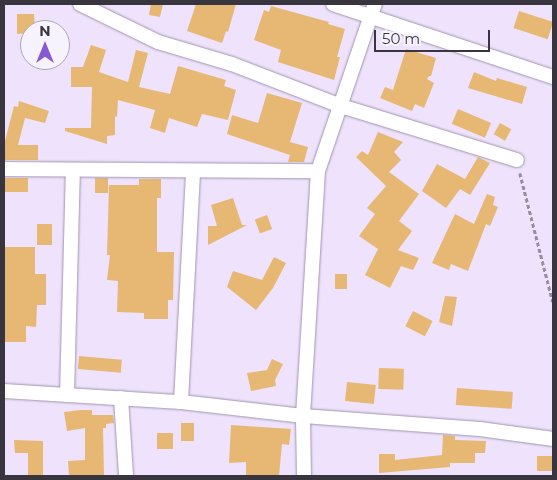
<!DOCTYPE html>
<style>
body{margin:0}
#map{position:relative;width:557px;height:480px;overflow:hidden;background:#eee2fd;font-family:Montserrat,sans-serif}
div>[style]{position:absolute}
.building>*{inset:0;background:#e6b873;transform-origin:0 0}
.path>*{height:2.5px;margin-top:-1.25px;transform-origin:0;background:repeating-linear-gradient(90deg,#958da0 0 4px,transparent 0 6.5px)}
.roads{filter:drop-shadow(0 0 1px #9f94ad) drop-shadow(0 0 1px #9f94ad)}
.minor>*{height:14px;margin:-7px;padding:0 7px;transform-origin:7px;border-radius:7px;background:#fff}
span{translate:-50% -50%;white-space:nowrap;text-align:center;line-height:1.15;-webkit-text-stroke:4px #f7f3fe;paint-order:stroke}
.frame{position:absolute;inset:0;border:5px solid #39353f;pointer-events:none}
.north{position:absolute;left:20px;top:20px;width:50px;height:50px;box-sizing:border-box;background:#f7f3fe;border:1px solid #aba7b2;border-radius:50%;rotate:0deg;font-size:14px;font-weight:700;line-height:20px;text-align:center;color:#39353f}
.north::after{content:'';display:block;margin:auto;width:18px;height:22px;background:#875ad3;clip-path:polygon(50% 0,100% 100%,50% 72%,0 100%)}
.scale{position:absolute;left:374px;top:30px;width:116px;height:22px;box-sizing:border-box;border:2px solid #39353f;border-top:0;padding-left:6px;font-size:15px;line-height:18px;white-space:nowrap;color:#39353f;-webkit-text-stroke:4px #f7f3fe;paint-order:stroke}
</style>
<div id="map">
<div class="building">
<div style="clip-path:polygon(151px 4px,163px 4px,160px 17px,149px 15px)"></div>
<div style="clip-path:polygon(196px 4px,236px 4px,228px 32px,226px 31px,222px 43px,187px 31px)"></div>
<div style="clip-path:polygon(271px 6px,329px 22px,328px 24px,345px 29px,337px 57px,340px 57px,334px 80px,278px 62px,281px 50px,254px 40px,264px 10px,269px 12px)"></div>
<div style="left:519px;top:11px;width:36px;height:18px;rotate:18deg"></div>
<div style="clip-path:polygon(17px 14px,34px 14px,35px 30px,30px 30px,30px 33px,17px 34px)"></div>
<div style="clip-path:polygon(91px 45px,106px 50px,99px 72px,128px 82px,136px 50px,148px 53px,139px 87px,170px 94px,178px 66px,226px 80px,224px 86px,236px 90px,228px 120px,202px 114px,197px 127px,169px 118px,165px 133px,150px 128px,155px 110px,118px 100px,117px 117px,115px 116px,115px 135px,107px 136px,107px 144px,65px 131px,65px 128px,91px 128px,92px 87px,71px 87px,71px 67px,83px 67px)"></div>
<div style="clip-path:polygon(406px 49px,436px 58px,431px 76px,429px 76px,427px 79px,434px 83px,424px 108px,415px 104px,412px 111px,380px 98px,385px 87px,393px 90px)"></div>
<div style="clip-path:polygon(474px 72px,496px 81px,497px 78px,527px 87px,522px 104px,468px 88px)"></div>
<div style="clip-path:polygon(267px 93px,302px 103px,290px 142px,308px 147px,304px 162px,288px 162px,290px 155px,227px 134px,232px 115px,258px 123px)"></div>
<div style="clip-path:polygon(19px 101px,49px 111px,45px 123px,25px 118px,18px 145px,38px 145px,38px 160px,4px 160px,4px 145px,14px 106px,18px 107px)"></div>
<div style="left:458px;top:109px;width:36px;height:16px;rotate:23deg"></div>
<div style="left:500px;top:123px;width:13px;height:13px;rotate:29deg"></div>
<div style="clip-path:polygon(378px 132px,403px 142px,394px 152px,401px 160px,389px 172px,419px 194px,399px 221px,412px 231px,398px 250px,419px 258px,413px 270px,401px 266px,390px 288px,365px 275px,378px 249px,359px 236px,375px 214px,367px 208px,386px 186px,356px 157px,362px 151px,368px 155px)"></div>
<div style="clip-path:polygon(478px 157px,490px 163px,470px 195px,460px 189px,446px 208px,422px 191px,437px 164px,465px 179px)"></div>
<div style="left:4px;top:178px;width:24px;height:14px"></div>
<div style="left:95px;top:178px;width:13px;height:15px"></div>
<div style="clip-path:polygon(139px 179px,161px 179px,161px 198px,157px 198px,157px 252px,174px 252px,173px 300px,168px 300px,168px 319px,144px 319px,144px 313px,117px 312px,118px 281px,107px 280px,110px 255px,107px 255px,109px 185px,139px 185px)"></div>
<div style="clip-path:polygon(487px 194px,495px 197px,493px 205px,498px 207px,490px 226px,486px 224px,468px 271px,451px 264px,449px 270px,432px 263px,455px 214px,474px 224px)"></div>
<div style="clip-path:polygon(233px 198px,242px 225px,247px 225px,208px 245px,208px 226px,217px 226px,211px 205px)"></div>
<div style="left:267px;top:215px;width:15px;height:13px;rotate:70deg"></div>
<div style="left:37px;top:224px;width:15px;height:21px"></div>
<div style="clip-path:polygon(4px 247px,35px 247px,35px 274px,46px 274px,46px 305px,37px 305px,36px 327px,26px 326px,26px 342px,5px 342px)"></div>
<div style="clip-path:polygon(274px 257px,286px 263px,273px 288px,256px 310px,227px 287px,233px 271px,262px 280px)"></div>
<div style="left:335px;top:274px;width:12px;height:15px"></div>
<div style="clip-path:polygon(445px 296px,457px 297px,452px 326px,439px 322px)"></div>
<div style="left:413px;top:311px;width:22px;height:17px;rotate:27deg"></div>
<div style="left:79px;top:356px;width:43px;height:13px;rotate:5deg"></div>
<div style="clip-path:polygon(272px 359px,283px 364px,275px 380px,276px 386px,251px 391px,247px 373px,267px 370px)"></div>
<div style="left:379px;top:368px;width:25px;height:21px;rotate:2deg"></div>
<div style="left:347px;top:382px;width:29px;height:19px;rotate:6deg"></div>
<div style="left:457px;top:388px;width:56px;height:17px;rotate:4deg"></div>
<div style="clip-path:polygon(81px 410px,92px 410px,92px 415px,113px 415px,114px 423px,106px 424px,106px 428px,103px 428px,104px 476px,69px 476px,68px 461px,85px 460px,85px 428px,67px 431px,64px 412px)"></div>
<div style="left:181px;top:423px;width:13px;height:18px"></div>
<div style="clip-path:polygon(231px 425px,291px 429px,289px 445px,282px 444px,279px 476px,246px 476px,246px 462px,229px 463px)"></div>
<div style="left:157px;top:433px;width:16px;height:16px"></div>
<div style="clip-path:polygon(443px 435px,455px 436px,455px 440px,486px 441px,485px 453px,475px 453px,475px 463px,450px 463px,450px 467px,379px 473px,379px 454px,395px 454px,395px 460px,442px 455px)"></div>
<div style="clip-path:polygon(14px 440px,43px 441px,43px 476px,28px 476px,28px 453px,15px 453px)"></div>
<div style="left:537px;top:456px;width:16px;height:15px"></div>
</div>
<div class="path">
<div style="left:520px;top:173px;width:133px;rotate:75.7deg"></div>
</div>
<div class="roads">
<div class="minor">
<div style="left:80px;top:4px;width:87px;rotate:26deg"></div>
<div style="left:158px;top:42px;width:77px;rotate:16.6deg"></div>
<div style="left:232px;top:64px;width:117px;rotate:21.1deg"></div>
<div style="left:341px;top:106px;width:184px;rotate:17.1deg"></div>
<div style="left:333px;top:4px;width:232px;rotate:18.4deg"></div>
<div style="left:4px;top:169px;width:314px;rotate:0.4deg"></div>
<div style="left:4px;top:391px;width:177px;rotate:3.6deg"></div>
<div style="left:181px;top:402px;width:123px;rotate:6.5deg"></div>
<div style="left:303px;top:416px;width:177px;rotate:4.2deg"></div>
<div style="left:480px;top:429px;width:74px;rotate:7.8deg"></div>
<div style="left:67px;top:395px;width:225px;rotate:-88.5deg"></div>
<div style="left:121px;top:398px;width:78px;rotate:86.3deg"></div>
<div style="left:181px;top:402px;width:230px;rotate:-87deg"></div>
<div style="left:304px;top:476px;width:60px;rotate:-91deg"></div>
<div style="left:303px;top:416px;width:245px;rotate:-86.5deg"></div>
<div style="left:318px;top:171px;width:176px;rotate:-71.2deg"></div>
</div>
</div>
<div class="frame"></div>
<div class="north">N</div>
<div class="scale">50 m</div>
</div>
